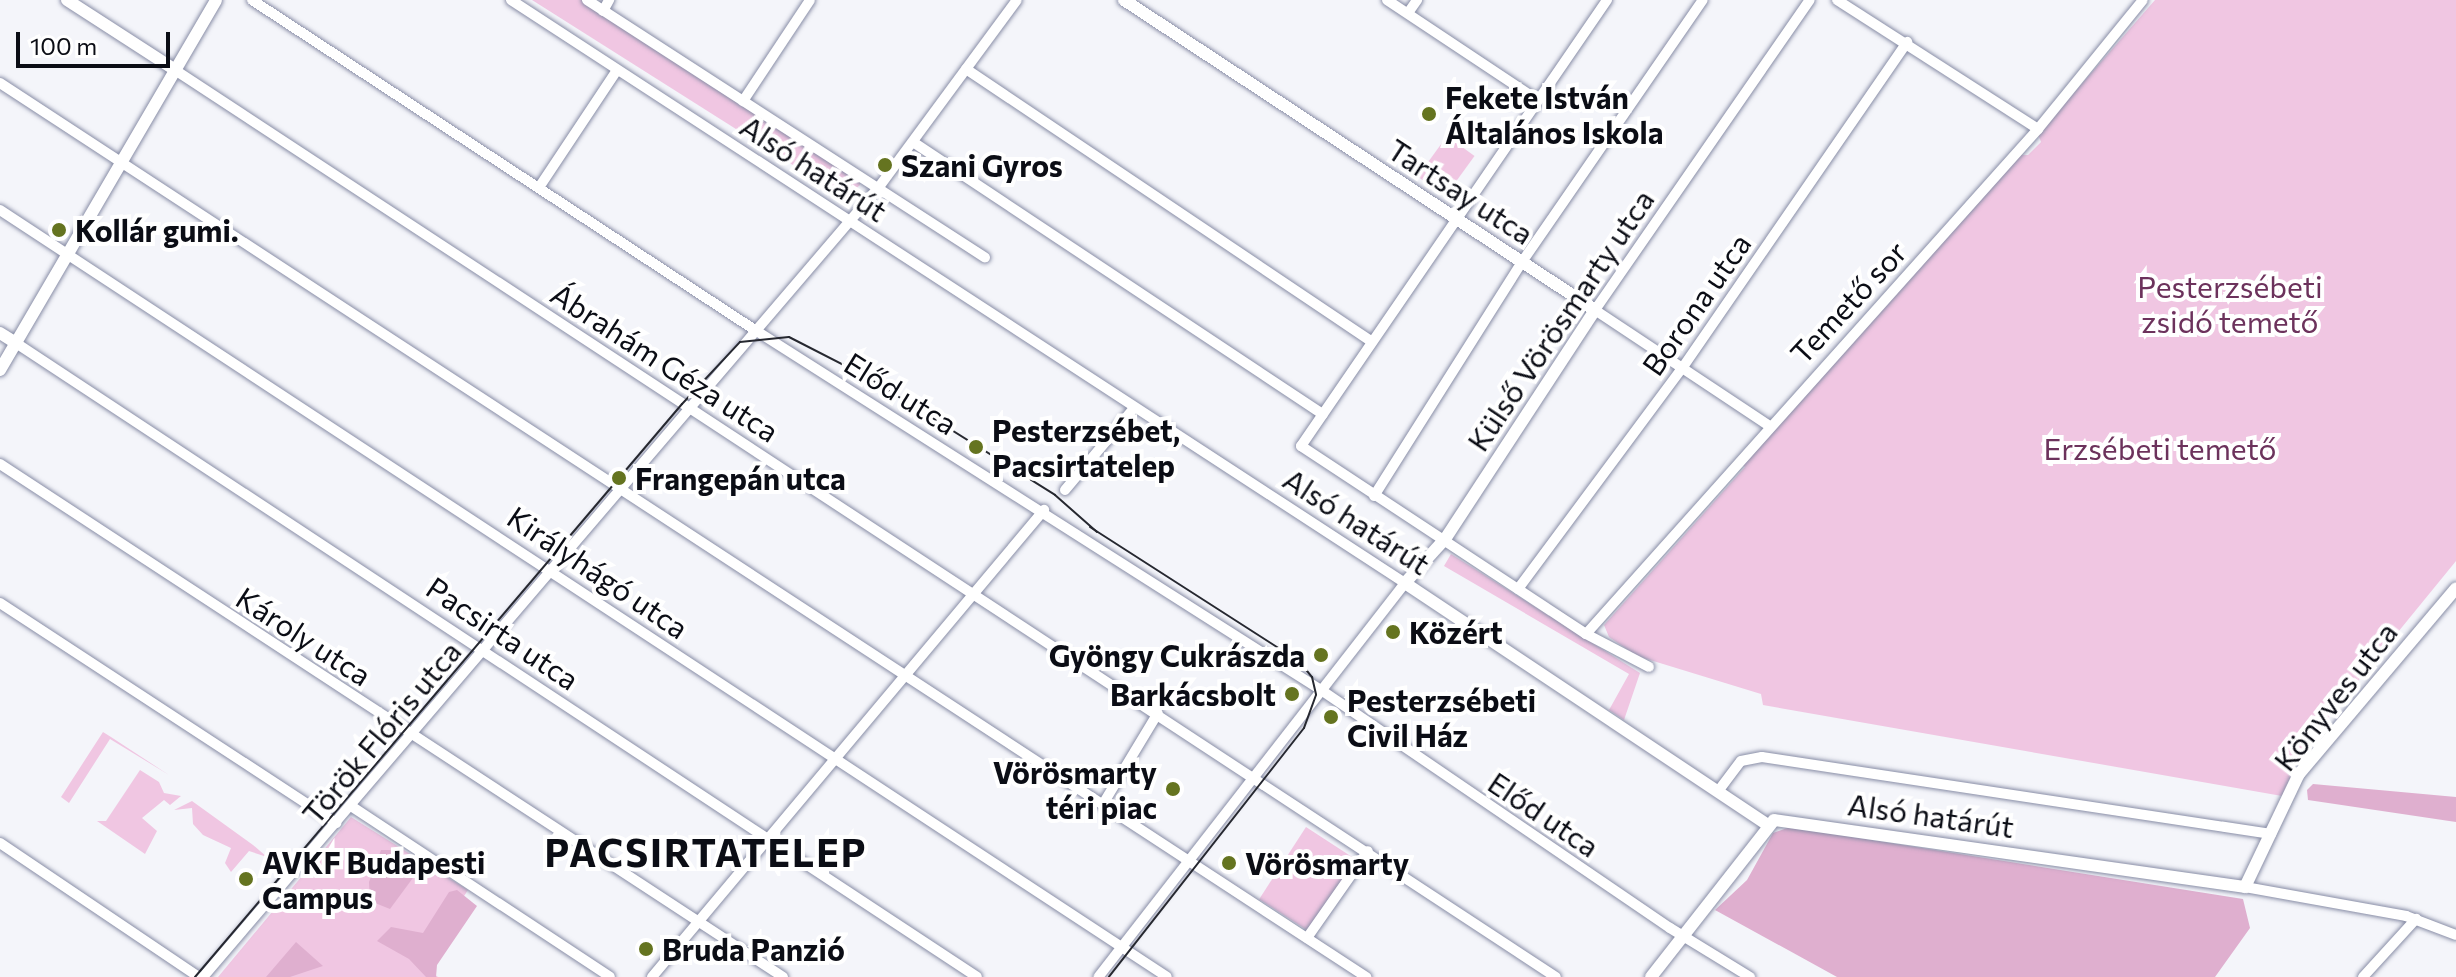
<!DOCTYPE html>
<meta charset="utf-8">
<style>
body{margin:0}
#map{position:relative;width:2456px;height:977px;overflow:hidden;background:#f4f5fa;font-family:Commissioner,sans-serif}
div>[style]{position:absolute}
.green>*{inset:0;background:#f0c6e2;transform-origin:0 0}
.forest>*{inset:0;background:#dfafcf}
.roads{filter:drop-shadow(0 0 2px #888da6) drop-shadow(0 0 2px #888da6)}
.minor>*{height:10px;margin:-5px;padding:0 5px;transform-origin:5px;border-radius:5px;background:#fff}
.tertiary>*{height:12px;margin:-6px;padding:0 6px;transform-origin:6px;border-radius:6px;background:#fff}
.tram>*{height:2px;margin:-1px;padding:0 1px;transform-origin:1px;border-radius:1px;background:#262830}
.dots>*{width:22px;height:22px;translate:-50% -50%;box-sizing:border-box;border:4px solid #fff;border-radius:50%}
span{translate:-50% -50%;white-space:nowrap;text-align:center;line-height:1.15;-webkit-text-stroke:8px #fff;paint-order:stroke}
.poi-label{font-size:30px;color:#0b0d15;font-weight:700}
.left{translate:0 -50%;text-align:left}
.right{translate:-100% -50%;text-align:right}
.street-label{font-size:30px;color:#0b0d15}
.park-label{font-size:30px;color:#6c325c}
.district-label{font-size:38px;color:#0b0d15;font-weight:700;letter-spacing:2px}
.scale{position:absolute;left:16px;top:32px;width:154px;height:36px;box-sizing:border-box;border:4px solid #0b0d15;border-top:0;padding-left:10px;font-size:24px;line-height:28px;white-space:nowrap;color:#0b0d15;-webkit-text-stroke:6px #fff;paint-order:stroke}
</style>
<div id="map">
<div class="green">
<div style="clip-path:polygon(532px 0,583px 0,860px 178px,860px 185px,845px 198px)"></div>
<div style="clip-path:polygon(2155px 0,2456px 0,2456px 561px,2287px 768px,2293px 771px,2282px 796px,1763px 705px,1761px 694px,1637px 656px,1609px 637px,1604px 625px,1745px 467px,1739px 461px,2018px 155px,2028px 155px,2041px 142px,2038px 134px)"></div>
<div style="left:1447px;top:136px;width:34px;height:50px;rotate:36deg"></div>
<div style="clip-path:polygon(1451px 554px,1640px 673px,1624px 720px,1609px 710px,1629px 674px,1444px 566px)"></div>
<div style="clip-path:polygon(103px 732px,111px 737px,169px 775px,110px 739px,69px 803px,61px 797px)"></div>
<div style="clip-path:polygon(140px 770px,159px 782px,164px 793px,181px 796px,170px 805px,164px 800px,142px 818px,157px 831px,145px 854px,97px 821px,106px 821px)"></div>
<div style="clip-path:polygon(192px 801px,253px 845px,267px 857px,249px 851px,231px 872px,225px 863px,231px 848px,203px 835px,193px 824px,192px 808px,174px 810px)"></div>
<div style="clip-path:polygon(351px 817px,468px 890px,419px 964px,438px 977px,218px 977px)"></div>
<div style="left:1306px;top:827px;width:60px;height:86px;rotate:33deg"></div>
</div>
<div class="forest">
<div style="clip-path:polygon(2313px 784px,2456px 797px,2456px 822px,2308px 800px,2307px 790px)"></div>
<div style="clip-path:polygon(1790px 827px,2243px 899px,2250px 928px,2215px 977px,1837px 977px,1715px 910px,1747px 880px,1773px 833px)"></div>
<div style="clip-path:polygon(381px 850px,395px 850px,421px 867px,390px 909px,370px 901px,369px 882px)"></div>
<div style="clip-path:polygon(457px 890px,477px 906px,437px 965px,436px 977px,426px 977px,409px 959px,377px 941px,391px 927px,423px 933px,449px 892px)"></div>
<div style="clip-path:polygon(296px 942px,323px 966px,290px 977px,266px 977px)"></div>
</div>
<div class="roads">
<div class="minor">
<div style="left:252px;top:0;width:602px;rotate:33.27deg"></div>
<div style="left:755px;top:330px;width:671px;rotate:32.46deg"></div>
<div style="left:1321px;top:690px;width:422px;rotate:34.3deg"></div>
<div style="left:1670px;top:928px;width:94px;rotate:31.5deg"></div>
<div style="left:511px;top:0;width:1067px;rotate:33.11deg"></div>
<div style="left:1405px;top:583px;width:499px;rotate:127.9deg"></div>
<div style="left:587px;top:0;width:474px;rotate:32.9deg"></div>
<div style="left:1387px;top:0;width:179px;rotate:33.6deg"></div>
<div style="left:1607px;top:0;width:541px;rotate:124.45deg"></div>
<div style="left:1301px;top:446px;width:341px;rotate:33.4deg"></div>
<div style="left:1586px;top:634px;width:71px;rotate:27.6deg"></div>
<div style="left:1837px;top:0;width:239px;rotate:32.7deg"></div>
<div style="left:603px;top:11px;width:13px;rotate:-61deg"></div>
<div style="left:1408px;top:13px;width:16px;rotate:-55deg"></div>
<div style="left:966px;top:69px;width:489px;rotate:33.9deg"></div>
<div style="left:175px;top:70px;width:1652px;rotate:33.3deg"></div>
<div style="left:0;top:83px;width:1633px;rotate:33.2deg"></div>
<div style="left:743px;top:101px;width:121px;rotate:-56.4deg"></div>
<div style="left:913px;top:142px;width:492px;rotate:33.6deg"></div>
<div style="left:540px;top:186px;width:139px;rotate:-56.4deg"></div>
<div style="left:0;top:210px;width:1396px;rotate:33.31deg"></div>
<div style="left:16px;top:343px;width:1151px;rotate:33.41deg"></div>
<div style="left:1768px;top:425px;width:208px;rotate:-146.4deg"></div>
<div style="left:1595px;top:310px;width:377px;rotate:-55.3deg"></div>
<div style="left:0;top:464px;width:936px;rotate:33.23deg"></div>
<div style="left:1065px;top:490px;width:107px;rotate:-49.9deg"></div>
<div style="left:1374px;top:496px;width:277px;rotate:-57.7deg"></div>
<div style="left:1522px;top:262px;width:318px;rotate:-55.4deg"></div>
<div style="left:1518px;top:589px;width:277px;rotate:-53.4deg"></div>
<div style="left:1683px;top:367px;width:395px;rotate:-55.4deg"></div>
<div style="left:0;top:603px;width:402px;rotate:33.2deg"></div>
<div style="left:1586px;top:634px;width:678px;rotate:-48.17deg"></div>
<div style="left:2038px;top:129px;width:166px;rotate:-50.9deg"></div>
<div style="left:1719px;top:790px;width:36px;rotate:-53deg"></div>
<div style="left:1741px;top:761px;width:21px;rotate:-11deg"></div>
<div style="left:1762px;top:757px;width:515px;rotate:8.6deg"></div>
<div style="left:1103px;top:804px;width:106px;rotate:-58.9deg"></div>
<div style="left:351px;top:806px;width:310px;rotate:33.4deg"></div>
<div style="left:0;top:843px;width:240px;rotate:34deg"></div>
<div style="left:2245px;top:887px;width:164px;rotate:10.2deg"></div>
<div style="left:2406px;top:916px;width:53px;rotate:20.8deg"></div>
<div style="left:1307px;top:938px;width:106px;rotate:-55deg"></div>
<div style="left:203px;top:977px;width:1040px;rotate:-49.45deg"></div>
<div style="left:879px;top:187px;width:232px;rotate:-53.6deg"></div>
<div style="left:652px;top:977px;width:610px;rotate:-49.99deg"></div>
<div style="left:2363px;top:977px;width:79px;rotate:-47.6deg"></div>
</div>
<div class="tertiary">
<div style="left:67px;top:0;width:129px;rotate:32.9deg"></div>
<div style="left:1124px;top:0;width:564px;rotate:33.35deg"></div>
<div style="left:1595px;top:310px;width:274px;rotate:123.2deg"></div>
<div style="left:1445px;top:539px;width:59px;rotate:132.3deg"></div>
<div style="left:1405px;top:583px;width:436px;rotate:33.7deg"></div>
<div style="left:0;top:333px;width:19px;rotate:32deg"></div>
<div style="left:0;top:370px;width:428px;rotate:-59.7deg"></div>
<div style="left:1651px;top:977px;width:199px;rotate:-51.9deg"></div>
<div style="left:1774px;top:820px;width:476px;rotate:8.1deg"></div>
<div style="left:2245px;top:887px;width:125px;rotate:-64.5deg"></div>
<div style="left:2299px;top:774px;width:243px;rotate:-49.8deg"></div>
</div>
</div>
<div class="tram">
<div style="left:1090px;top:527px;width:248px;rotate:32.7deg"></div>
<div style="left:1299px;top:661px;width:21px;rotate:51deg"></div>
<div style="left:1312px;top:677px;width:18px;rotate:77deg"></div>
<div style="left:1316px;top:695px;width:35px;rotate:110deg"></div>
<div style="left:1304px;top:728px;width:316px;rotate:128.1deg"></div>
<div style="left:195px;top:977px;width:752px;rotate:-49.64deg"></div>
<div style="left:682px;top:404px;width:85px;rotate:-46.9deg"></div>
<div style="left:740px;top:342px;width:49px;rotate:-5.8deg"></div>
<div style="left:789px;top:337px;width:88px;rotate:27.1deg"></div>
<div style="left:867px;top:377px;width:222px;rotate:32.1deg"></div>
<div style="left:1055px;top:495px;width:56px;rotate:41.4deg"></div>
</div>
<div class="dots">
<div style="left:1429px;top:114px;background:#657420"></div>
<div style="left:885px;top:165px;background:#657420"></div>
<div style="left:59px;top:230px;background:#657420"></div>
<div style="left:976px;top:447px;background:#657420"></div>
<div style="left:619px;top:478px;background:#657420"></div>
<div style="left:1393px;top:632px;background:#657420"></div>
<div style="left:1321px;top:655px;background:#657420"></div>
<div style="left:1292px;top:694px;background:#657420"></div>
<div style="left:1331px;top:717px;background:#657420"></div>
<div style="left:1173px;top:789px;background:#657420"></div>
<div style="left:1229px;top:863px;background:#657420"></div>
<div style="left:246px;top:879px;background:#657420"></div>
<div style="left:646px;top:949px;background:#657420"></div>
</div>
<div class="poi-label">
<span class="left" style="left:1445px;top:114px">Fekete István<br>Általános Iskola</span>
<span class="left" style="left:901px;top:165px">Szani Gyros</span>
<span class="left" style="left:75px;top:230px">Kollár gumi.</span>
<span class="left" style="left:992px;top:447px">Pesterzsébet,<br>Pacsirtatelep</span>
<span class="left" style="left:635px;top:478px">Frangepán utca</span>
<span class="left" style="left:1409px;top:632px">Közért</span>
<span class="right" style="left:1305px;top:655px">Gyöngy Cukrászda</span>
<span class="right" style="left:1276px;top:694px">Barkácsbolt</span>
<span class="left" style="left:1347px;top:717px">Pesterzsébeti<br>Civil Ház</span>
<span class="right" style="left:1157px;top:789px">Vörösmarty<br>téri piac</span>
<span class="left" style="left:262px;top:879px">AVKF Budapesti<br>Campus</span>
<span class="left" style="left:1245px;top:863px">Vörösmarty</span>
<span class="left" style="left:662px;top:949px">Bruda Panzió</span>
</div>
<div class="street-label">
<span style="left:814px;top:168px;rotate:33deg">Alsó határút</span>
<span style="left:1461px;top:191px;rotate:33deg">Tartsay utca</span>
<span style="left:1848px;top:302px;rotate:-47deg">Temető sor</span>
<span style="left:1696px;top:304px;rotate:-55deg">Borona utca</span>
<span style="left:1560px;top:320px;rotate:-56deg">Külső Vörösmarty utca</span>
<span style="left:665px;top:362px;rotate:33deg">Ábrahám Géza utca</span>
<span style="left:901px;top:393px;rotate:32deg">Előd utca</span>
<span style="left:1357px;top:521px;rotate:33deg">Alsó határút</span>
<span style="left:598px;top:572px;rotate:34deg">Királyhágó utca</span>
<span style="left:503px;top:633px;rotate:34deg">Pacsirta utca</span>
<span style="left:304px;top:636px;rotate:33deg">Károly utca</span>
<span style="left:2335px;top:696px;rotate:-52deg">Könyves utca</span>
<span style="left:381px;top:732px;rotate:-50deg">Török Flóris utca</span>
<span style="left:1544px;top:814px;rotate:34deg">Előd utca</span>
<span style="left:1931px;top:815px;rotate:8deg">Alsó határút</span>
</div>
<div class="park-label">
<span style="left:2230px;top:303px">Pesterzsébeti<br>zsidó temető</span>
<span style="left:2160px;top:448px">Erzsébeti temető</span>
</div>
<div class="district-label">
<span style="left:706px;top:852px">PACSIRTATELEP</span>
</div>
<div class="scale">100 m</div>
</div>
